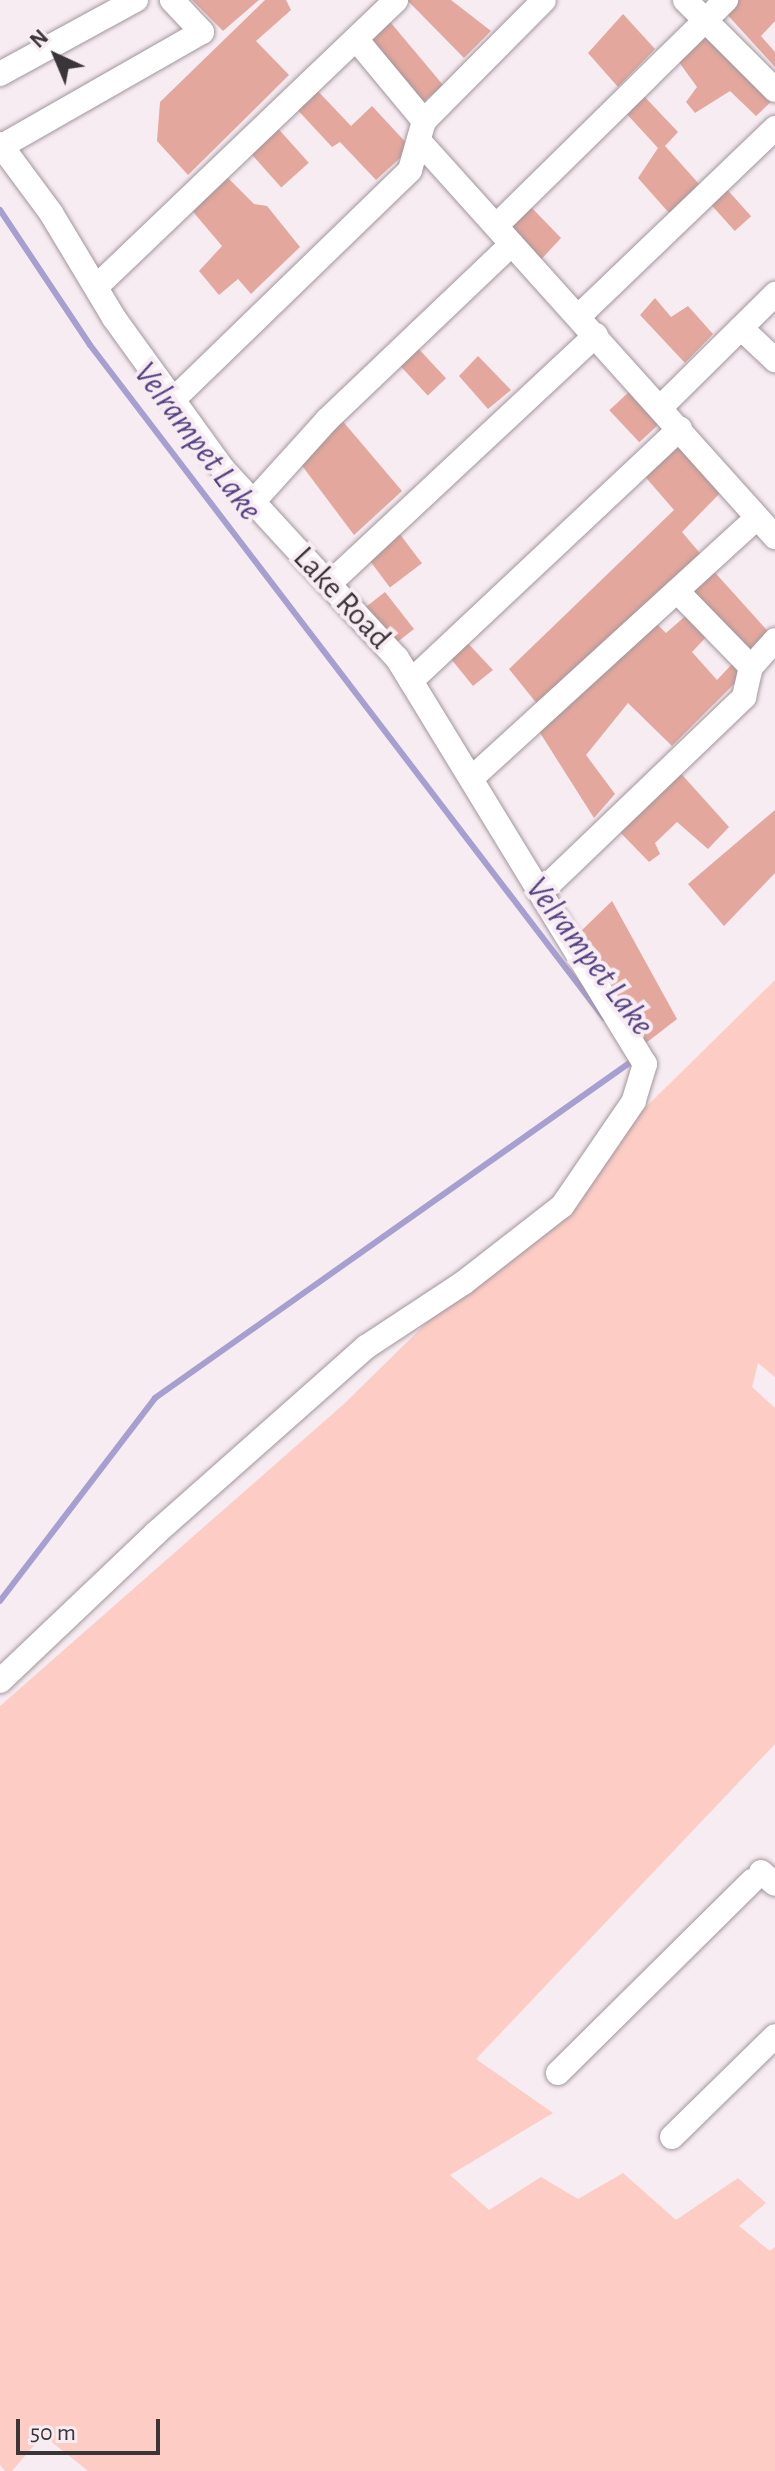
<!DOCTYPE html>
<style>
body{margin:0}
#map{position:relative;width:775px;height:2471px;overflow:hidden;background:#f8ecf3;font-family:"Alegreya Sans",sans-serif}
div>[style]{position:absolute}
.green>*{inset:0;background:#fdccc4}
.forest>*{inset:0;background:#e3a79d;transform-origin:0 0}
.stream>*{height:6px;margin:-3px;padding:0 3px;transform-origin:3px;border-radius:3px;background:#a89fd1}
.roads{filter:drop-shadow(0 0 2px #a1969c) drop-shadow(0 0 2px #a1969c)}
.minor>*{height:24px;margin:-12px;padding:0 12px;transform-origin:12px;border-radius:12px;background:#fff}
span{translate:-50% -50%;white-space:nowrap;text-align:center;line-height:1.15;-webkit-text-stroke:8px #f8ecf3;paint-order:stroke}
.street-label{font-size:32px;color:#3a3538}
.water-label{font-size:34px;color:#534382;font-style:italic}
.north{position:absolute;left:16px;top:16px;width:80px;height:80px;-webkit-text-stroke:6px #f8ecf3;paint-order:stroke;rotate:316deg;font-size:22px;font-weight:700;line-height:32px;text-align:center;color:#3a3538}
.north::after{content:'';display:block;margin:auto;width:28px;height:36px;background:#3a3538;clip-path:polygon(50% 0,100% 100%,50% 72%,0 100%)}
.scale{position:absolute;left:16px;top:2419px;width:144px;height:36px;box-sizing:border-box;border:4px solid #3a3538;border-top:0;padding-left:10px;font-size:24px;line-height:28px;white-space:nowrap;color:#3a3538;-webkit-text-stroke:6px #f8ecf3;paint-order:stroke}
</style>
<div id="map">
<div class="green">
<div style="clip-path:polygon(775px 980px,775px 1377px,758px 1363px,752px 1387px,775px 1408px,775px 1744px,476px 2059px,553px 2113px,450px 2175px,489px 2210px,541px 2177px,578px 2199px,623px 2173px,676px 2220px,738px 2178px,766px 2203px,739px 2226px,770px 2251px,775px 2247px,775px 2471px,88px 2471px,43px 2435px,12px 2471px,5px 2471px,0 2465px,0 1706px,345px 1403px)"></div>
</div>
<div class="forest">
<div style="clip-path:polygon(192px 0,259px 0,223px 31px)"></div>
<div style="clip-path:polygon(265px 0,286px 0,291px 10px,256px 41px,289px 75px,188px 175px,157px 141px,160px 102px)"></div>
<div style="clip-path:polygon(407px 0,451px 0,491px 31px,464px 58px)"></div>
<div style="clip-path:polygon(733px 0,775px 0,775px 21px,761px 36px,775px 52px,775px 67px,724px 11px)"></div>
<div style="clip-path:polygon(623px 14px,655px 49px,618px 87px,588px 53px)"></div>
<div style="left:386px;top:17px;width:89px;height:29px;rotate:50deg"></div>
<div style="clip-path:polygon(707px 31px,775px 98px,756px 116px,730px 91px,695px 113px,686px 102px,697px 87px,676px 58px)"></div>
<div style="clip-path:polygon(313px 86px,351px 126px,372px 106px,411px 148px,376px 180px,340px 142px,332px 147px,293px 105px)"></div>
<div style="clip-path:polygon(641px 93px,678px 132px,665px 146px,699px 184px,670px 214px,638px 178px,658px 148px,624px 111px)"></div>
<div style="left:274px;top:124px;width:52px;height:37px;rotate:48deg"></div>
<div style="clip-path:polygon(224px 174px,254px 204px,267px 206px,300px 247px,251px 294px,238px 279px,219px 295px,199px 271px,222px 246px,189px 207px)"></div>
<div style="left:723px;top:185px;width:42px;height:22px;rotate:48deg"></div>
<div style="clip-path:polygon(528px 204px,561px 238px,536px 265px,503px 225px)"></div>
<div style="clip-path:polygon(655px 298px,671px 317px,688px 306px,713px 334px,685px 363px,640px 315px)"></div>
<div style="left:414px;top:344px;width:47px;height:25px;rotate:47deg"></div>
<div style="clip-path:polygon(478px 356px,511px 390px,488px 409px,459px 376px)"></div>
<div style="left:632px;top:389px;width:44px;height:31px;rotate:47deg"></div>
<div style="clip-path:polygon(340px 418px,402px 491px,354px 535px,297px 459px)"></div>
<div style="clip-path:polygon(680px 436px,723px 490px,682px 532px,704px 558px,538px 705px,509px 669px,674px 510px,641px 472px)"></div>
<div style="left:399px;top:533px;width:38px;height:40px;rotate:53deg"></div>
<div style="left:710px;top:567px;width:88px;height:35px;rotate:48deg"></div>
<div style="left:385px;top:592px;width:47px;height:30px;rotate:52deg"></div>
<div style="clip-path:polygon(690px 612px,709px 634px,692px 652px,717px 680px,733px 663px,744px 674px,672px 746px,628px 703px,586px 755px,615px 794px,594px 818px,537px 728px,653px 620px,666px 633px)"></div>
<div style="clip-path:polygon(463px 638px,493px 670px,473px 686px,447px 654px)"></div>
<div style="clip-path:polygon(676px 768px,729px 827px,708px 849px,677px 822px,655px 843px,660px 854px,649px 862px,616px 828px)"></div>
<div style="clip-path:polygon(775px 810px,775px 873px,724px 926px,688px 884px)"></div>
<div style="clip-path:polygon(612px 901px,677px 1019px,646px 1043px,579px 933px)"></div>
</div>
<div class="stream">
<div style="left:0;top:210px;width:162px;rotate:56.3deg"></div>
<div style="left:90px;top:345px;width:847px;rotate:52.63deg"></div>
<div style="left:0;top:1601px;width:255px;rotate:-52.6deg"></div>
<div style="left:155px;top:1398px;width:588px;rotate:-35.23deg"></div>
</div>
<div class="roads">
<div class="minor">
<div style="left:685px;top:0;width:127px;rotate:45deg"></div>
<div style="left:356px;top:39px;width:107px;rotate:50.3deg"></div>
<div style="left:0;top:74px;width:155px;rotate:-28.6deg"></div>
<div style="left:421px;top:143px;width:530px;rotate:48.06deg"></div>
<div style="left:0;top:144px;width:86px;rotate:53.5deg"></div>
<div style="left:51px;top:213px;width:122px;rotate:59deg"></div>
<div style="left:114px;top:318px;width:186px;rotate:54.2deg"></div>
<div style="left:223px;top:469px;width:257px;rotate:47.4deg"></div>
<div style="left:397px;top:658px;width:476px;rotate:58.6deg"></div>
<div style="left:645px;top:1064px;width:39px;rotate:107deg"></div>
<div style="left:634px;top:1101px;width:127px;rotate:124.4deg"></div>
<div style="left:562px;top:1206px;width:125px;rotate:142.1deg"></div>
<div style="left:463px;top:1283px;width:116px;rotate:146.6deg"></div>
<div style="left:366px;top:1347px;width:281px;rotate:138.5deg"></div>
<div style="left:156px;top:1533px;width:215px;rotate:136.5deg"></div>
<div style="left:2px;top:146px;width:230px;rotate:-29.7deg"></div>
<div style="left:202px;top:32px;width:44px;rotate:-133.2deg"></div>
<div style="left:498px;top:224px;width:320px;rotate:-44.5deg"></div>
<div style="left:96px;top:287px;width:415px;rotate:-43.7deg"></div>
<div style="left:578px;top:317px;width:273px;rotate:-43.8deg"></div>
<div style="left:741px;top:328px;width:47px;rotate:43.3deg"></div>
<div style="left:173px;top:400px;width:330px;rotate:-44.1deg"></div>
<div style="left:410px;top:170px;width:51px;rotate:-74.1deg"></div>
<div style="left:424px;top:121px;width:170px;rotate:-45.2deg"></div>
<div style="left:661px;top:407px;width:161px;rotate:-44.7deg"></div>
<div style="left:253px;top:502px;width:110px;rotate:-47.9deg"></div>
<div style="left:327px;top:420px;width:255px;rotate:-43.6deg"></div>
<div style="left:329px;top:584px;width:365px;rotate:-43deg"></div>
<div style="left:677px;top:591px;width:106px;rotate:45.8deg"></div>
<div style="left:411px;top:681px;width:369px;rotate:-43.2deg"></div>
<div style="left:473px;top:777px;width:383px;rotate:-42.4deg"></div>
<div style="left:543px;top:890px;width:279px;rotate:-43.8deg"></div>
<div style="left:744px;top:697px;width:31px;rotate:-77deg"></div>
<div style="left:751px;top:667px;width:36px;rotate:-48deg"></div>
<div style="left:761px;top:1872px;width:18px;rotate:41deg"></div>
<div style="left:558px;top:2073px;width:273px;rotate:-44.7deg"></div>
<div style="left:672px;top:2137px;width:144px;rotate:-44.4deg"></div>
</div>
</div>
<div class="street-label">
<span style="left:342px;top:598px;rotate:47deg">Lake Road</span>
</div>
<div class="water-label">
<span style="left:197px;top:442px;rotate:53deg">Velrampet Lake</span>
<span style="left:589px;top:957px;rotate:53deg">Velrampet Lake</span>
</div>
<div class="north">N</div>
<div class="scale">50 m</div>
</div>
